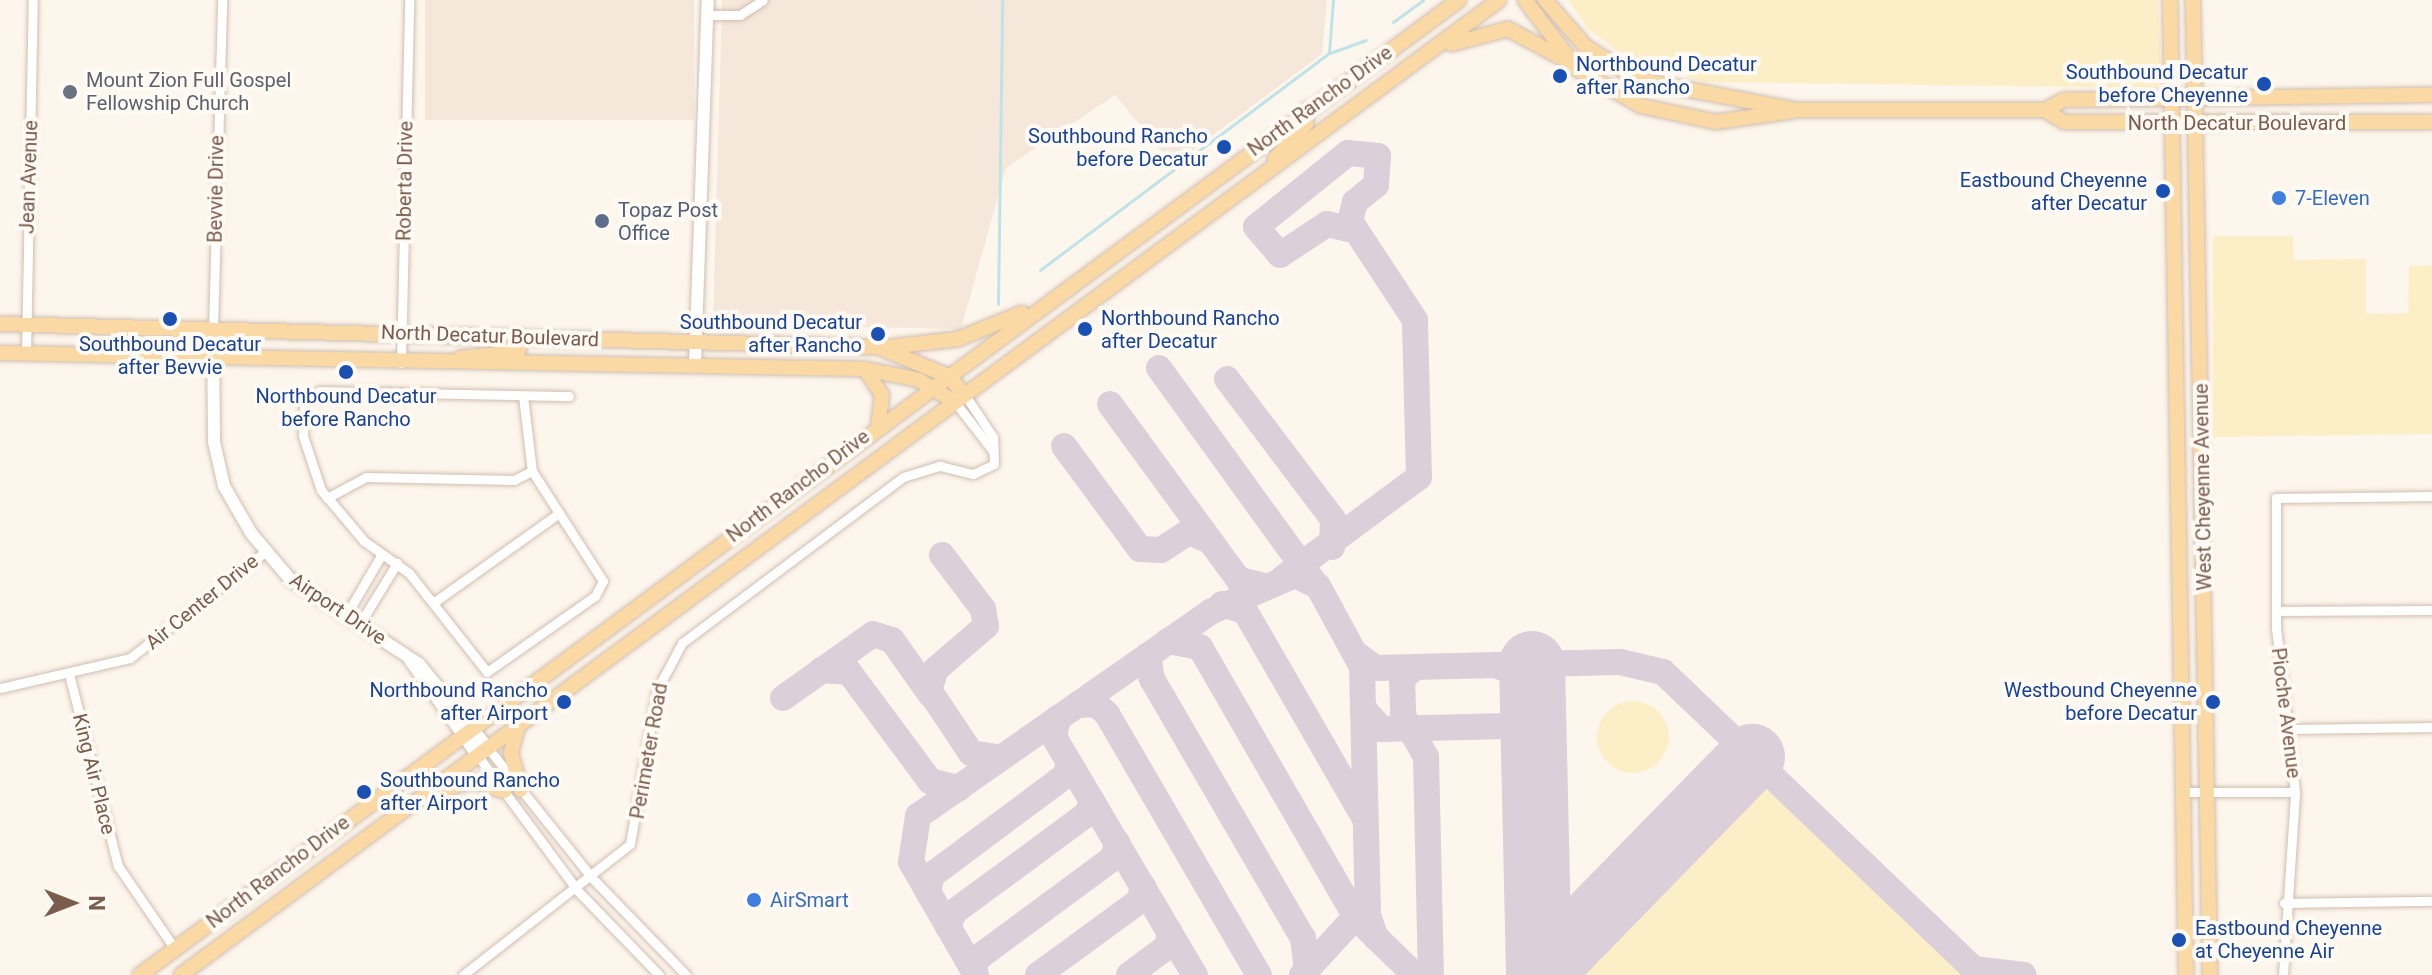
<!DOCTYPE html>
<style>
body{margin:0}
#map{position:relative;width:2432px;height:975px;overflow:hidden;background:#fdf6ec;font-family:Roboto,sans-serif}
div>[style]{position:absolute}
.residential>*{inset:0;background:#f5e8da;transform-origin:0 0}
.sand>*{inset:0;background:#fcefc7}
.round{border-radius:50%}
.stream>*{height:3px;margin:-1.5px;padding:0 1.5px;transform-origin:1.5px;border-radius:1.5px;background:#bfe3e8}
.taxiway>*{height:26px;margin:-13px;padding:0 13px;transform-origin:13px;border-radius:13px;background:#dbcfda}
.runway>*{height:66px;margin:-33px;padding:0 33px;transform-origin:33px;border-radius:33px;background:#dbcfda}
.roads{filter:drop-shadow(0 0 2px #d1beb0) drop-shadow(0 0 2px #d1beb0)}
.street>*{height:9px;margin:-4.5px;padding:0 4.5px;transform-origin:4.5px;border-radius:4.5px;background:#fff}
.secondary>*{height:12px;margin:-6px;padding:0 6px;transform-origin:6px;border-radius:6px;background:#fff}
.primary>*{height:14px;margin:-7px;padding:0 7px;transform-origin:7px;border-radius:7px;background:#fbd9a5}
.dots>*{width:22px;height:22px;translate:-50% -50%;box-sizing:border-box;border:4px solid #fffaf3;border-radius:50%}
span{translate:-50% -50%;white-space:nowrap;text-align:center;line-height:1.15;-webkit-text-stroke:8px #fffaf3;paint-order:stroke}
.transit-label{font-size:20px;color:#164399}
.left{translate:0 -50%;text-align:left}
.right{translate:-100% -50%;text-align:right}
.worship-label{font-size:20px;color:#5b616d}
.street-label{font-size:20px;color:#7a5c4d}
.shop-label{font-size:20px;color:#366cbe}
.service-label{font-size:20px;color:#4e5e75}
.north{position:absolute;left:32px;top:863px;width:80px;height:80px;-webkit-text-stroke:6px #fffaf3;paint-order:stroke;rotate:90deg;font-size:22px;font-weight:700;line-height:32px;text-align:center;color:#7a5c4d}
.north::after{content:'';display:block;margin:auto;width:28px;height:36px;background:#7a5c4d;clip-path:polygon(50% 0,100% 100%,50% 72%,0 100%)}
</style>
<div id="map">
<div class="residential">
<div style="left:425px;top:0;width:269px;height:120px"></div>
<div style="clip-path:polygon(722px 0,1327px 0,1322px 54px,1173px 165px,1115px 95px,1006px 168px,961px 329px,713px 324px)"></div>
</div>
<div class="sand">
<div style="clip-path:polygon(1568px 0,2158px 0,2161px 73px,2158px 88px,1704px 82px,1622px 54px,1588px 29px)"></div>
<div style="clip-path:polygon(2213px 236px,2293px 236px,2294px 260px,2366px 259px,2366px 314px,2408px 313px,2409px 266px,2432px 265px,2432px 434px,2213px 437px)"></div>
<div class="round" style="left:1597px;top:701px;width:72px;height:72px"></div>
<div style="clip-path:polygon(1765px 783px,1773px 786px,1969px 975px,1563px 975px,1745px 788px)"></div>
</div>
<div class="stream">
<div style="left:1393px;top:22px;width:37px;rotate:-36deg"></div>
<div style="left:1330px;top:53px;width:38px;rotate:-20deg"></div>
<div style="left:1040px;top:270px;width:361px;rotate:-36.9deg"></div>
<div style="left:1329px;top:53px;width:53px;rotate:-85.7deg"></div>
<div style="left:998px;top:304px;width:304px;rotate:-89.2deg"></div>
</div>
<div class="taxiway">
<div style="left:1159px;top:368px;width:261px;rotate:54.1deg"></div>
<div style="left:1227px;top:379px;width:176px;rotate:52.9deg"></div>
<div style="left:1333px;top:519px;width:28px;rotate:92deg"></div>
<div style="left:1110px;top:404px;width:218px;rotate:53.8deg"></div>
<div style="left:1239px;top:580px;width:27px;rotate:13deg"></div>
<div style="left:1064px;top:446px;width:128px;rotate:53.6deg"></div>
<div style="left:1140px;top:549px;width:21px;rotate:3deg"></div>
<div style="left:1161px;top:550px;width:33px;rotate:-33deg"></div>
<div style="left:1189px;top:532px;width:23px;rotate:23deg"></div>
<div style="left:942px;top:555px;width:68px;rotate:52.8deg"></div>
<div style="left:983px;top:609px;width:17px;rotate:80deg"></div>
<div style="left:986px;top:626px;width:66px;rotate:139.3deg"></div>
<div style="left:936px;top:669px;width:22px;rotate:108deg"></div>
<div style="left:929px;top:690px;width:76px;rotate:56.3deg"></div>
<div style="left:971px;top:753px;width:31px;rotate:9deg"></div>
<div style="left:1283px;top:578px;width:169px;rotate:-36.6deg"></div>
<div style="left:1419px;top:477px;width:157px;rotate:-91.5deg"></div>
<div style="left:1415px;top:320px;width:118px;rotate:-123.3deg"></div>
<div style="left:1350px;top:221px;width:20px;rotate:-75deg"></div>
<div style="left:1355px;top:202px;width:27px;rotate:-39deg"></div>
<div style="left:1376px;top:185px;width:29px;rotate:-86deg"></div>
<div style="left:1378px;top:156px;width:30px;rotate:-174deg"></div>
<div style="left:1348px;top:153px;width:118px;rotate:141.2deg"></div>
<div style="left:1256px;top:227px;width:37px;rotate:49deg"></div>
<div style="left:1280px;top:255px;width:56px;rotate:-33.4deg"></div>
<div style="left:1327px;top:224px;width:27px;rotate:13deg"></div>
<div style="left:1222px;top:604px;width:24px;rotate:17deg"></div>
<div style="left:1245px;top:611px;width:236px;rotate:60deg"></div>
<div style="left:1168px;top:641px;width:33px;rotate:11deg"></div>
<div style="left:1200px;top:647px;width:314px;rotate:60deg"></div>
<div style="left:1357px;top:919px;width:81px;rotate:44deg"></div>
<div style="left:1148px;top:655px;width:24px;rotate:81deg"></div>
<div style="left:1152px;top:679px;width:300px;rotate:59.8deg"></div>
<div style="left:1303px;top:938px;width:32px;rotate:83deg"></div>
<div style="left:1359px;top:656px;width:20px;rotate:37deg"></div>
<div style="left:1375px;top:668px;width:245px;rotate:-1.4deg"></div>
<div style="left:1620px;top:662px;width:44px;rotate:13.1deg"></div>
<div style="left:1663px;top:672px;width:430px;rotate:43.7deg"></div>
<div style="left:1974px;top:969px;width:50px;rotate:6.8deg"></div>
<div style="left:1498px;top:666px;width:24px;rotate:22deg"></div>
<div style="left:1520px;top:675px;width:29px;rotate:63deg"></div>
<div style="left:1415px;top:667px;width:18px;rotate:137deg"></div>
<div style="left:1402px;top:679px;width:37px;rotate:88deg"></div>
<div style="left:1403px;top:716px;width:47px;rotate:60.7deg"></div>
<div style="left:1426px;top:757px;width:218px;rotate:88.7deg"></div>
<div style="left:821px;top:670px;width:28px;rotate:4deg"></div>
<div style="left:849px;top:672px;width:136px;rotate:53.4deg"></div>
<div style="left:930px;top:781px;width:30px;rotate:14deg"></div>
<div style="left:783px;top:698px;width:110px;rotate:-35.4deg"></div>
<div style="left:873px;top:634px;width:20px;rotate:18deg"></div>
<div style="left:892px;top:640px;width:67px;rotate:54.7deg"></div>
<div style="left:1077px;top:705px;width:19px;rotate:-3deg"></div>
<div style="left:1096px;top:704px;width:15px;rotate:42deg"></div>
<div style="left:1107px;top:714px;width:302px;rotate:59.8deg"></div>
<div style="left:1363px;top:708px;width:28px;rotate:49deg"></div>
<div style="left:1381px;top:729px;width:128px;rotate:-1.3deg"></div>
<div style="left:1509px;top:726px;width:23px;rotate:38deg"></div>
<div style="left:1527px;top:740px;width:28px;rotate:75deg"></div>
<div style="left:1058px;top:718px;width:19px;rotate:102deg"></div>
<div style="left:1054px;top:737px;width:277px;rotate:59.4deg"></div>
<div style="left:928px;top:892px;width:17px;rotate:-77deg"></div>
<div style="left:932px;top:875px;width:166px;rotate:-36.7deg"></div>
<div style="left:1065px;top:776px;width:14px;rotate:-73deg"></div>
<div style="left:948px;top:927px;width:16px;rotate:-68deg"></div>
<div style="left:954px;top:912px;width:165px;rotate:-36.4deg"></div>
<div style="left:1087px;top:814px;width:14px;rotate:-69deg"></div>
<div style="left:975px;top:973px;width:13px;rotate:-90deg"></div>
<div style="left:975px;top:960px;width:172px;rotate:-36.5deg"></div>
<div style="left:1113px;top:858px;width:16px;rotate:-75deg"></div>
<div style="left:976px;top:975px;width:130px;rotate:-119.9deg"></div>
<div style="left:911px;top:862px;width:47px;rotate:-81.3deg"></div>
<div style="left:918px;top:816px;width:358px;rotate:-34.9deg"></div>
<div style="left:1212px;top:611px;width:90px;rotate:-23.4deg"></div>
<div style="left:1295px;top:575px;width:25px;rotate:26deg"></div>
<div style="left:1318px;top:586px;width:92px;rotate:61.5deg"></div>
<div style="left:1362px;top:667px;width:248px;rotate:88.6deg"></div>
<div style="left:1368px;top:915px;width:24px;rotate:71deg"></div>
<div style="left:1038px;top:975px;width:125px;rotate:-36.2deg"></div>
<div style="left:1139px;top:901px;width:15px;rotate:-74deg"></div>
<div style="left:1129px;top:975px;width:49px;rotate:-36.6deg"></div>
<div style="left:1168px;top:946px;width:15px;rotate:-86deg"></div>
<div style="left:1302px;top:975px;width:96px;rotate:-47.5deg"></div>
</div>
<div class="runway">
<div style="left:1532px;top:664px;width:311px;rotate:88.7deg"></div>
<div style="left:1539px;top:975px;width:305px;rotate:-45.7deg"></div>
</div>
<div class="roads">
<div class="street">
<div style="left:707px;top:15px;width:33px"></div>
<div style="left:740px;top:15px;width:27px;rotate:-33deg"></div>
<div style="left:213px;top:329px;width:329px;rotate:-88.4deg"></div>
<div style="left:26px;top:353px;width:353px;rotate:-88.9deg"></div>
<div style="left:401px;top:363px;width:363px;rotate:-88.7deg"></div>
<div style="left:523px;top:396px;width:76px;rotate:83.2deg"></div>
<div style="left:532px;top:471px;width:131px;rotate:57.2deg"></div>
<div style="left:603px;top:581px;width:17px;rotate:118deg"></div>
<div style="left:595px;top:596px;width:132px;rotate:144.9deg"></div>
<div style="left:487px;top:672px;width:126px;rotate:-128.2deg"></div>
<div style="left:409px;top:573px;width:55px;rotate:-144.6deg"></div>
<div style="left:364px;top:541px;width:67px;rotate:-130.1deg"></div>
<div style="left:321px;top:490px;width:57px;rotate:-108.4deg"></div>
<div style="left:303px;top:436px;width:36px;rotate:-88deg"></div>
<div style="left:304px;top:400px;width:18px;rotate:-29deg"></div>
<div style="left:320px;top:391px;width:249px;rotate:1.2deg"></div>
<div style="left:955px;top:402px;width:62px;rotate:52.2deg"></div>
<div style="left:327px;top:498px;width:44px;rotate:-28.3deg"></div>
<div style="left:366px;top:477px;width:148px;rotate:1.2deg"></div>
<div style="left:514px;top:480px;width:20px;rotate:-27deg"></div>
<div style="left:433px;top:603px;width:155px;rotate:-35.5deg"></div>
<div style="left:2276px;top:611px;width:156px;rotate:-0.4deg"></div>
<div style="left:345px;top:617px;width:73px;rotate:-59.6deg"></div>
<div style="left:359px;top:625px;width:73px;rotate:-58.5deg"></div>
<div style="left:70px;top:678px;width:194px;rotate:75.7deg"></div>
<div style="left:118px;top:866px;width:101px;rotate:55.5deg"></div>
<div style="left:0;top:688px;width:133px;rotate:-13deg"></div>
<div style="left:130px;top:658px;width:173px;rotate:-38.2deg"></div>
<div style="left:2291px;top:729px;width:141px;rotate:-0.8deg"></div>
<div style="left:488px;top:748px;width:168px;rotate:51.3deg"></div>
<div style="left:593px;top:879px;width:134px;rotate:45.9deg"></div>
<div style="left:478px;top:756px;width:168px;rotate:53.5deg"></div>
<div style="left:578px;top:891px;width:117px;rotate:46deg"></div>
<div style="left:2183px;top:792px;width:112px"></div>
<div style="left:2284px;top:903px;width:148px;rotate:-0.8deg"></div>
<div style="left:463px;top:975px;width:212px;rotate:-38.1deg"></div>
<div style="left:630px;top:844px;width:156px;rotate:-80.1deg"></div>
<div style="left:657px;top:690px;width:53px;rotate:-62deg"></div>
<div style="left:682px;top:643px;width:276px;rotate:-36.9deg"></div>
<div style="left:903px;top:477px;width:39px;rotate:-17deg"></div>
<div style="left:940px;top:466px;width:34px;rotate:14deg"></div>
<div style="left:973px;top:474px;width:23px;rotate:-25deg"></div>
<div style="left:994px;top:464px;width:27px;rotate:-92deg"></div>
<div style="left:993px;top:437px;width:50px;rotate:-123.7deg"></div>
<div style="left:2283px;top:975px;width:183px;rotate:-86.2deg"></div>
<div style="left:2295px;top:792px;width:164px;rotate:-96.6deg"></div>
<div style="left:2276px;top:629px;width:131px;rotate:-90deg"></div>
<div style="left:2276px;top:498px;width:156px;rotate:-0.7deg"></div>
</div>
<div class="secondary">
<div style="left:213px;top:329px;width:113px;rotate:89.5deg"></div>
<div style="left:214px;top:442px;width:45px;rotate:77.2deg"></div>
<div style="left:224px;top:486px;width:54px;rotate:60.1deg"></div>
<div style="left:251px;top:533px;width:60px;rotate:49.7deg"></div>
<div style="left:290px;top:579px;width:154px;rotate:33.4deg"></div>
<div style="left:419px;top:664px;width:109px;rotate:50.6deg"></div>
<div style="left:695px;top:364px;width:364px;rotate:-88deg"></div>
<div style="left:410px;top:660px;width:118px;rotate:54.7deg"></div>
</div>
<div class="primary">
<div style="left:1525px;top:0;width:86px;rotate:53deg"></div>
<div style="left:1577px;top:69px;width:74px;rotate:30deg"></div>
<div style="left:1641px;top:106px;width:77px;rotate:12deg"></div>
<div style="left:1716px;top:122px;width:78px;rotate:-8.1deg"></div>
<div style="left:1545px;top:0;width:62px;rotate:48.9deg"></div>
<div style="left:1586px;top:47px;width:62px;rotate:32.4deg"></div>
<div style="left:1638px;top:80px;width:162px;rotate:10.7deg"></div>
<div style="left:1797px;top:110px;width:248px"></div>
<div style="left:2045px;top:110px;width:21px;rotate:-28deg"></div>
<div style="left:2064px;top:100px;width:368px;rotate:-0.8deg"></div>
<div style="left:2170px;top:0;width:975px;rotate:89.06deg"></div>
<div style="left:2193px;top:0;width:975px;rotate:89deg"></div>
<div style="left:1451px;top:44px;width:59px;rotate:-14.7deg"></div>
<div style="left:1508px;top:29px;width:64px;rotate:28.2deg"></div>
<div style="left:2045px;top:110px;width:22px;rotate:32deg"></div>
<div style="left:2064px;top:122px;width:368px"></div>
<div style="left:1275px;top:159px;width:47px;rotate:-48.5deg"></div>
<div style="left:1306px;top:124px;width:14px;rotate:-90deg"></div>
<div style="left:0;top:324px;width:878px;rotate:1.5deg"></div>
<div style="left:878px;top:347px;width:76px;rotate:22.5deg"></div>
<div style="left:948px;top:376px;width:25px;rotate:48deg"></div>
<div style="left:889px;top:347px;width:69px;rotate:-6.6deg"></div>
<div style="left:958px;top:339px;width:69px;rotate:-22.1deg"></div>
<div style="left:0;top:353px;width:865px;rotate:1.06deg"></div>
<div style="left:865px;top:369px;width:55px;rotate:11.5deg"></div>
<div style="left:919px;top:380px;width:42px;rotate:31.4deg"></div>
<div style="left:460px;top:358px;width:58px;rotate:-5.9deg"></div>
<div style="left:518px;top:352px;width:16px;rotate:-76deg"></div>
<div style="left:865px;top:369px;width:31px;rotate:57deg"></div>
<div style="left:882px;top:395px;width:31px;rotate:97deg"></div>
<div style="left:518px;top:726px;width:28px;rotate:105deg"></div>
<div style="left:511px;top:753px;width:38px;rotate:75deg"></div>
<div style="left:434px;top:792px;width:40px;rotate:-16deg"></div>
<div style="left:472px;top:781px;width:34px;rotate:17deg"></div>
<div style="left:140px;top:975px;width:1640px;rotate:-36.47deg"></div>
<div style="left:181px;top:975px;width:1639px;rotate:-36.49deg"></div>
</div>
</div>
<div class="dots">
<div style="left:1560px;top:76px;background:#1a4fb4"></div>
<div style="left:2264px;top:84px;background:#1a4fb4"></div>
<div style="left:70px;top:92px;background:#6b7280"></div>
<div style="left:1224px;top:147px;background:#1a4fb4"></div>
<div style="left:2163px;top:191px;background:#1a4fb4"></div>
<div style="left:2279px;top:198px;background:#3f7fe0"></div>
<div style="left:602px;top:221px;background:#5c6f8a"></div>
<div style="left:170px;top:319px;background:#1a4fb4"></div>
<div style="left:1085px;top:329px;background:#1a4fb4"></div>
<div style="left:878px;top:334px;background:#1a4fb4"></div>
<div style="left:346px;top:372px;background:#1a4fb4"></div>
<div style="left:564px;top:702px;background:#1a4fb4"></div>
<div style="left:2213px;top:702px;background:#1a4fb4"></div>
<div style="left:364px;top:792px;background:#1a4fb4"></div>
<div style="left:754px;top:900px;background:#3f7fe0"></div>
<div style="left:2179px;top:940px;background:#1a4fb4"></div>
</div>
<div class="transit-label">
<span class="left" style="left:1576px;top:76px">Northbound Decatur<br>after Rancho</span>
<span class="right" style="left:2248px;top:84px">Southbound Decatur<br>before Cheyenne</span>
<span class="right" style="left:1208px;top:148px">Southbound Rancho<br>before Decatur</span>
<span class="right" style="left:2147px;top:192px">Eastbound Cheyenne<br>after Decatur</span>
<span class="left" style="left:1101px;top:330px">Northbound Rancho<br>after Decatur</span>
<span class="right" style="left:862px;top:334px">Southbound Decatur<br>after Rancho</span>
<span style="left:170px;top:356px">Southbound Decatur<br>after Bevvie</span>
<span style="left:346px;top:408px">Northbound Decatur<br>before Rancho</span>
<span class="right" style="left:548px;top:702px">Northbound Rancho<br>after Airport</span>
<span class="right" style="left:2197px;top:702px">Westbound Cheyenne<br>before Decatur</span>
<span class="left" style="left:380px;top:792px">Southbound Rancho<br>after Airport</span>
<span class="left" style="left:2195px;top:940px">Eastbound Cheyenne<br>at Cheyenne Air</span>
</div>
<div class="worship-label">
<span class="left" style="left:86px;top:92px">Mount Zion Full Gospel<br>Fellowship Church</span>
</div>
<div class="street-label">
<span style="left:1320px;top:101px;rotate:-36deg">North Rancho Drive</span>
<span style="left:2237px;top:123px">North Decatur Boulevard</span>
<span style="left:29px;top:177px;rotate:-88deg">Jean Avenue</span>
<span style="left:405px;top:181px;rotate:-89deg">Roberta Drive</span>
<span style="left:216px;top:189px;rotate:-89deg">Bevvie Drive</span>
<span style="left:490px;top:336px;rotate:2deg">North Decatur Boulevard</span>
<span style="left:798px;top:486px;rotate:-37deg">North Rancho Drive</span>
<span style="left:2203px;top:487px;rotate:-91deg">West Cheyenne Avenue</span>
<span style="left:202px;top:602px;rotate:-39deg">Air Center Drive</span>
<span style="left:338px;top:609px;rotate:34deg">Airport Drive</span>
<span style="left:2286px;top:713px;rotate:83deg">Pioche Avenue</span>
<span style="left:649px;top:751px;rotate:-80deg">Perimeter Road</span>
<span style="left:94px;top:774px;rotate:76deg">King Air Place</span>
<span style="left:278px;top:872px;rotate:-37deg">North Rancho Drive</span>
</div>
<div class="shop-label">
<span class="left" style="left:2295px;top:198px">7-Eleven</span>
<span class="left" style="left:770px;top:900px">AirSmart</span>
</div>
<div class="service-label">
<span class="left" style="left:618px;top:222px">Topaz Post<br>Office</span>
</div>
<div class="north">N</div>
</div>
